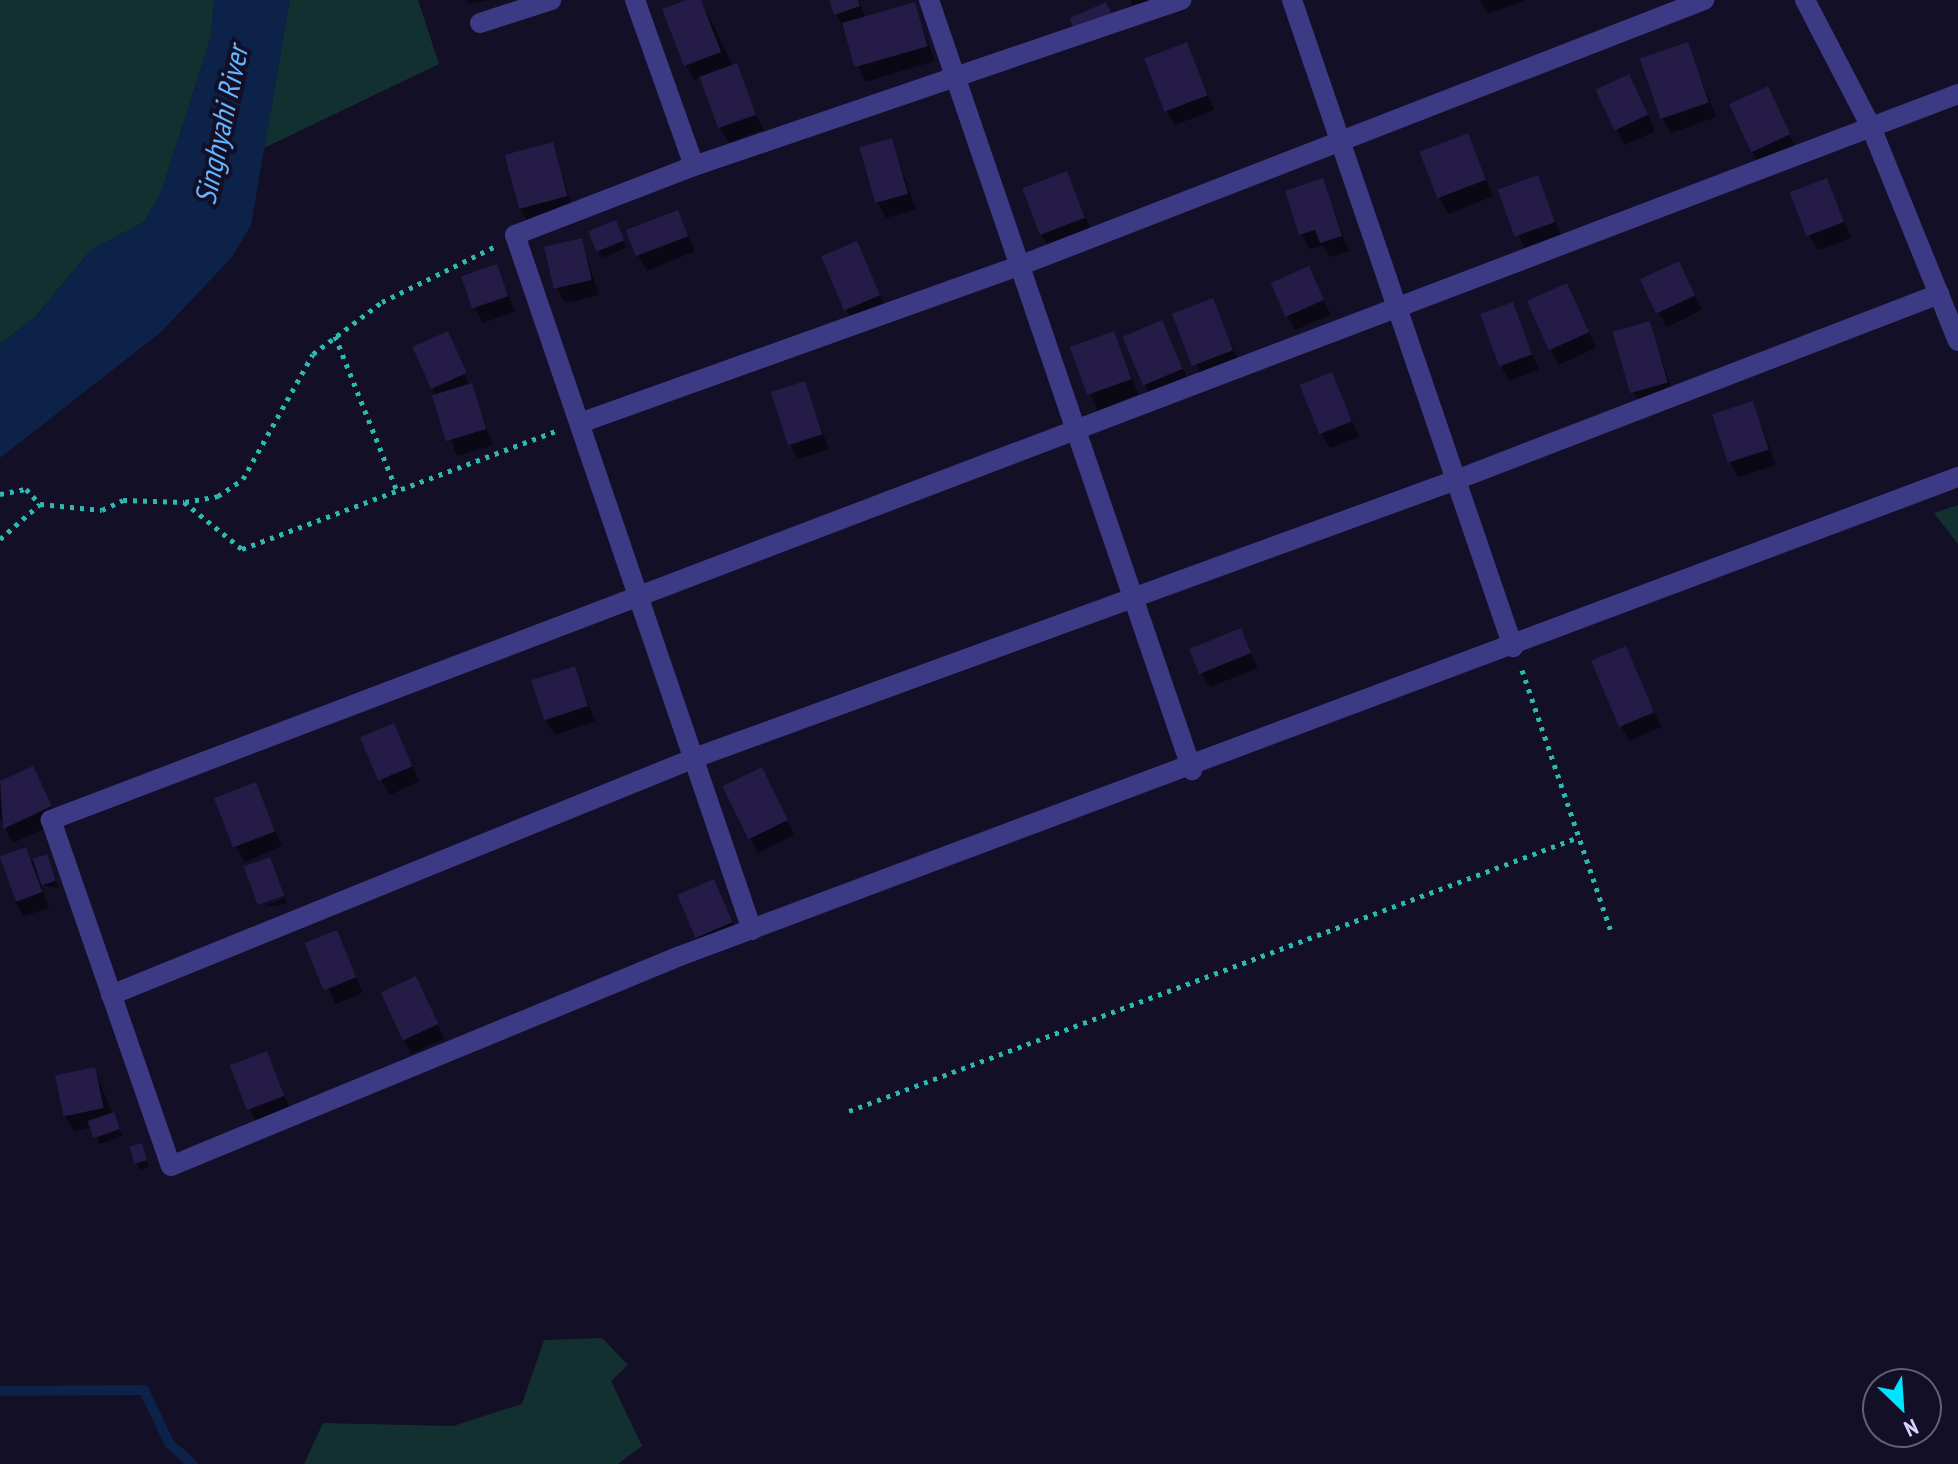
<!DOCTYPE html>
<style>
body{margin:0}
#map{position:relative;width:1958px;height:1464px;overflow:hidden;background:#130f26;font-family:"PT Sans Narrow",sans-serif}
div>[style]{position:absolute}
.green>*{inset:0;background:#12302f}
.water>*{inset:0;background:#0c2248}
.shadow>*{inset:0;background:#0007;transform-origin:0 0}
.stream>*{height:10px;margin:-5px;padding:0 5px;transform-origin:5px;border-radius:5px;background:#0c2248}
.building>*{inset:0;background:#241b47;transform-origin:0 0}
.path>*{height:5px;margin-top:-2.5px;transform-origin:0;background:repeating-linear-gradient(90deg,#2fb8b0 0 4px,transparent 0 10px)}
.minor>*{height:20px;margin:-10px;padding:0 10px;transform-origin:10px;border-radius:10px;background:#3d3a85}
span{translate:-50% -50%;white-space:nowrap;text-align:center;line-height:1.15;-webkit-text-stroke:8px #130f26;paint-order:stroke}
.water-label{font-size:30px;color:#62b6ff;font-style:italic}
.north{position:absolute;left:1862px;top:1368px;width:80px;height:80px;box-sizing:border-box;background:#130f26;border:2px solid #625e7d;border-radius:50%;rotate:155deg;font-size:22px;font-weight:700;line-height:32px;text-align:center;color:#d9d4ff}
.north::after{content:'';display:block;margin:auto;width:28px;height:36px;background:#00e5ff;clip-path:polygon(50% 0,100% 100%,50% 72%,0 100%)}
</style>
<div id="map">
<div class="green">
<div style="clip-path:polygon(0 0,214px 0,211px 37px,161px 193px,144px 222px,91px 250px,36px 316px,0 344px)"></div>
<div style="clip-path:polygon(290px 0,418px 0,439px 64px,264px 148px)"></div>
<div style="clip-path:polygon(1958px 505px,1958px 544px,1934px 513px)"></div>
<div style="clip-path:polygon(602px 1338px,628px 1365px,611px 1381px,642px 1446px,618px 1464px,304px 1464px,323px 1423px,453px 1426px,522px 1404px,544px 1340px)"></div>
</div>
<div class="water">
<div style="clip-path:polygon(214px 0,290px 0,251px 225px,232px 257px,161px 332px,0 458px,0 344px,36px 316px,91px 250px,144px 222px,161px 193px,211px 37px)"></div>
</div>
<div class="shadow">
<div style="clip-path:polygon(467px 0,488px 0,469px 4px)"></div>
<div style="clip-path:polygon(691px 0,707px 12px,763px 130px,729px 143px,720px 128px,701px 77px,694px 80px,686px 65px)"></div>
<div style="clip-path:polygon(831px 0,859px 0,866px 19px,914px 4px,935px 61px,865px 82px)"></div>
<div style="clip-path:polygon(1130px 0,1174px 0,1140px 18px)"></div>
<div style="clip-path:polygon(1480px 0,1525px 0,1488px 14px)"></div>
<div style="clip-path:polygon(1186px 44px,1214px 110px,1175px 125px,1166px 110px)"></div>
<div style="clip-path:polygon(1687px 44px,1716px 117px,1671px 133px,1662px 118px)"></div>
<div style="clip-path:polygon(1767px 88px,1797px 150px,1760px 166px,1751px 151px)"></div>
<div style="clip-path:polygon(1637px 91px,1655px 131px,1625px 145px,1617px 130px)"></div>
<div style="clip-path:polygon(1467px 135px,1493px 196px,1449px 214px,1440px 199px)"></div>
<div style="clip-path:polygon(891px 141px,916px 209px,886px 218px,878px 203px)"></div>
<div style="clip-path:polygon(552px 144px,574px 211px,528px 223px,520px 208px)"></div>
<div style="clip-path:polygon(1066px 173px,1092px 233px,1050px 249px,1041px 234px)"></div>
<div style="left:1537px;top:178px;width:64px;height:39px;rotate:67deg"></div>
<div style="clip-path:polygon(1826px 180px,1851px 238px,1818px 250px,1809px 235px)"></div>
<div style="clip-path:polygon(1322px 181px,1349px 251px,1330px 257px,1323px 245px,1310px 249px,1301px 234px)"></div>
<div style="clip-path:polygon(677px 213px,695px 251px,647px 271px,638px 256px)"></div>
<div style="clip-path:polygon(619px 230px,626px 248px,602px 258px,598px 251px)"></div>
<div style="clip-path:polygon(581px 240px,599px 295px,565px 303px,557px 288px)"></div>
<div style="clip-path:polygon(856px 244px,887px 311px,855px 325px,846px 310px)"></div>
<div style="clip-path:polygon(496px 267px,515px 311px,483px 323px,475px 308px)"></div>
<div style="clip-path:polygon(1308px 269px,1331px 315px,1295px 330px,1286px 315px)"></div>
<div style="clip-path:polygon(1686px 278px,1702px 310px,1667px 327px,1658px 312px)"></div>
<div style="left:1567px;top:286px;width:68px;height:41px;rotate:65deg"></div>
<div style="left:1212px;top:301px;width:70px;height:40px;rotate:66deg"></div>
<div style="clip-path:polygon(1512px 305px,1539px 370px,1509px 381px,1501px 366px)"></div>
<div style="left:1162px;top:322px;width:69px;height:41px;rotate:66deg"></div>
<div style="clip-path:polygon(1649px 324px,1675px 398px,1642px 407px,1634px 392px)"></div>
<div style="clip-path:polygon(448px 334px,493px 445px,457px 456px,433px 388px)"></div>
<div style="left:1114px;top:334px;width:65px;height:44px;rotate:68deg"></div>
<div style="clip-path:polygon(1331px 375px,1359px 437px,1330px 448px,1321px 433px)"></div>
<div style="clip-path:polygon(804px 384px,829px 449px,798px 459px,790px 444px)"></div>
<div style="clip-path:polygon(1753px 403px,1776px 465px,1738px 477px,1730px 462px)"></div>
<div style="clip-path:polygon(1240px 630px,1258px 668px,1210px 687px,1201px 672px)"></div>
<div style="clip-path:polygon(1625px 648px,1661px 727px,1629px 741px,1621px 726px)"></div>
<div style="clip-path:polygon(574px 668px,595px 721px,555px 735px,546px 720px)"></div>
<div style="clip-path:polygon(401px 741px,419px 781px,390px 795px,381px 780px)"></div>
<div style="clip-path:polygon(32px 768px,59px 822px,13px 843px,0 818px,0 784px)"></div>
<div style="clip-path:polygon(770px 784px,794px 835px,758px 853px,725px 787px)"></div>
<div style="clip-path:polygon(255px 785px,282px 846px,245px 862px,236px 847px)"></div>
<div style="clip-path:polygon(26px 849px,32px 861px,46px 856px,59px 888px,41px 885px,49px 908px,24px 916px,15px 901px)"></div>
<div style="clip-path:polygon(714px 882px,739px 937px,705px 952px,696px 937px)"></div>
<div style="clip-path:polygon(285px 898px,287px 904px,262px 907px)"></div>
<div style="left:336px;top:932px;width:66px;height:30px;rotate:66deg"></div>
<div style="clip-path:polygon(382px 993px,424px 993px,444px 1039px,411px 1054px)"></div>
<div style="clip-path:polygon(266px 1054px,291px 1112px,258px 1125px,250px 1110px)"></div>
<div style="clip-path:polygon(94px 1069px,122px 1136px,100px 1144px,92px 1127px,74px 1131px,65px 1116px)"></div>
<div style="clip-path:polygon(141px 1145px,149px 1167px,140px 1170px,136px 1163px)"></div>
</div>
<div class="stream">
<div style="left:0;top:1391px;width:144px;rotate:-0.4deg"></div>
<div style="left:144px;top:1390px;width:59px;rotate:64.7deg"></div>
<div style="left:169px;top:1443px;width:31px;rotate:42deg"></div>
</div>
<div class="building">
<div style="clip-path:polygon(686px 0,701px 0,721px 52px,684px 66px,662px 9px)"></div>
<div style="clip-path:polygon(829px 0,858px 0,860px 6px,834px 15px)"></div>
<div style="left:915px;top:2px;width:46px;height:76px;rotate:74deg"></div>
<div style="left:1106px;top:2px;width:12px;height:40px;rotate:66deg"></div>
<div style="left:1187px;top:42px;width:57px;height:46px;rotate:69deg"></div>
<div style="left:1688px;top:42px;width:64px;height:51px;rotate:71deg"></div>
<div style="left:737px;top:63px;width:55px;height:40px;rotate:70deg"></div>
<div style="left:1629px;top:74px;width:45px;height:37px;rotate:65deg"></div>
<div style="left:1768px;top:86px;width:53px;height:43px;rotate:65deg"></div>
<div style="left:1468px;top:133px;width:50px;height:52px;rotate:69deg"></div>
<div style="left:892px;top:138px;width:58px;height:34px;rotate:74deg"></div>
<div style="left:553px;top:142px;width:56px;height:50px;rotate:75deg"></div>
<div style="left:1067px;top:171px;width:50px;height:48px;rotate:69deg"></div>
<div style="left:1538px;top:175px;width:50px;height:43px;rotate:70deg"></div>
<div style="clip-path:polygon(1323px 178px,1342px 236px,1320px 243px,1315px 230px,1299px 235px,1285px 191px)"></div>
<div style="left:1827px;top:178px;width:47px;height:40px;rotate:69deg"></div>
<div style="left:678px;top:210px;width:28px;height:56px;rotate:69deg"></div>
<div style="left:616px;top:220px;width:22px;height:30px;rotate:68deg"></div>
<div style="left:582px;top:238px;width:43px;height:39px;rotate:77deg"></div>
<div style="left:857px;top:241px;width:59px;height:39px;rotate:67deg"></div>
<div style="left:1679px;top:261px;width:38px;height:43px;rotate:65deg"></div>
<div style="left:497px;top:264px;width:34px;height:38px;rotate:71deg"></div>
<div style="left:1309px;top:266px;width:37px;height:42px;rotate:66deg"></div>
<div style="left:1567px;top:283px;width:54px;height:44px;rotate:66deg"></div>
<div style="left:1213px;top:298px;width:56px;height:44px;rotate:69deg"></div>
<div style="left:1513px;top:302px;width:56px;height:35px;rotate:70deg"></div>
<div style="left:1162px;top:320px;width:53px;height:43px;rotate:67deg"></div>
<div style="left:1650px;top:321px;width:64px;height:39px;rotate:74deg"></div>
<div style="left:448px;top:331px;width:46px;height:39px;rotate:66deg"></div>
<div style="left:1114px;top:331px;width:51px;height:47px;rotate:70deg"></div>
<div style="left:1332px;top:372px;width:53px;height:35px;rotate:68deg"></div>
<div style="left:805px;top:381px;width:56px;height:36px;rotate:72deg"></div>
<div style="left:472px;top:383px;width:48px;height:42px;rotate:73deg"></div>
<div style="left:1753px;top:401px;width:51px;height:43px;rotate:72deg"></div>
<div style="left:1241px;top:628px;width:27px;height:56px;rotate:68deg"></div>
<div style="left:1626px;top:646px;width:72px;height:38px;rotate:67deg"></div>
<div style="left:575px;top:666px;width:42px;height:46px;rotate:72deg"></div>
<div style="left:394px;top:723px;width:47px;height:37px;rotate:67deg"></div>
<div style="clip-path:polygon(33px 766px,52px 806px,3px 829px,0 781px)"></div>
<div style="left:762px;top:767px;width:59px;height:44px;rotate:64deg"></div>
<div style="left:256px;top:782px;width:53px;height:45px;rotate:69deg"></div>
<div style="left:26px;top:847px;width:48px;height:28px;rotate:70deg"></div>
<div style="left:47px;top:854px;width:28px;height:15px;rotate:72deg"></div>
<div style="left:270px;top:857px;width:41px;height:28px;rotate:70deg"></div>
<div style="left:714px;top:879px;width:47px;height:40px;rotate:67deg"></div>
<div style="left:337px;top:930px;width:51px;height:35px;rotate:68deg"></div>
<div style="left:416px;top:976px;width:53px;height:39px;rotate:65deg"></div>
<div style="left:267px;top:1051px;width:48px;height:40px;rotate:69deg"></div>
<div style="left:95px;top:1067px;width:42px;height:41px;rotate:78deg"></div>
<div style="left:114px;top:1112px;width:18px;height:28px;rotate:71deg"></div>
<div style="left:142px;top:1143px;width:18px;height:13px;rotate:74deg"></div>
</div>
<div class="path">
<div style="left:335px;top:336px;width:167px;rotate:68.2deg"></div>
<div style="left:0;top:494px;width:26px;rotate:-11deg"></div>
<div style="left:26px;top:489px;width:21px;rotate:47deg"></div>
<div style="left:185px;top:502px;width:34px;rotate:-10deg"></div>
<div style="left:218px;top:496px;width:30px;rotate:-34deg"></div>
<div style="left:243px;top:479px;width:143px;rotate:-60.8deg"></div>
<div style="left:313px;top:354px;width:86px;rotate:-37deg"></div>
<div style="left:382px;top:302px;width:125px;rotate:-26.2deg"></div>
<div style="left:0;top:539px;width:53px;rotate:-41.2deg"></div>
<div style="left:40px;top:504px;width:62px;rotate:5.5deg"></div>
<div style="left:102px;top:510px;width:23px;rotate:-25deg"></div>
<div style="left:123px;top:500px;width:61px;rotate:1.9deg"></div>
<div style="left:184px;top:502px;width:75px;rotate:39deg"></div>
<div style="left:242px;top:549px;width:335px;rotate:-20.6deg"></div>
<div style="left:1522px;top:670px;width:276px;rotate:71.2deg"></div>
<div style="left:849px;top:1111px;width:780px;rotate:-20.57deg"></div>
</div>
<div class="minor">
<div style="left:635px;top:0;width:176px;rotate:70.4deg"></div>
<div style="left:929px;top:0;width:814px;rotate:71.14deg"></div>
<div style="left:1292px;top:0;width:684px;rotate:71.14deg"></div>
<div style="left:1805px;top:0;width:143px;rotate:62.5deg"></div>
<div style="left:1871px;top:127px;width:231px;rotate:67.9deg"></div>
<div style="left:480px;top:23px;width:75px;rotate:-17.9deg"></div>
<div style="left:1958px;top:94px;width:2041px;rotate:159.16deg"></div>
<div style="left:51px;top:820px;width:366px;rotate:70.9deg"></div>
<div style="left:171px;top:1166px;width:551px;rotate:-22.42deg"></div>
<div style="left:680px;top:956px;width:1365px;rotate:-20.55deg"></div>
<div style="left:580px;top:423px;width:466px;rotate:-19.7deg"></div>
<div style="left:1019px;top:266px;width:735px;rotate:-21.22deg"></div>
<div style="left:752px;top:930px;width:734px;rotate:-108.83deg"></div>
<div style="left:515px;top:235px;width:192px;rotate:-21.1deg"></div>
<div style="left:694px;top:166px;width:515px;rotate:-18.82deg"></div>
<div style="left:111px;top:995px;width:632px;rotate:-22.1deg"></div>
<div style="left:697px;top:757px;width:808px;rotate:-20.05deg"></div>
<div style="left:1456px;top:480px;width:518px;rotate:-21.06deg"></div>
</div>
<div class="water-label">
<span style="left:221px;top:125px;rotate:-78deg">Singhyahi River</span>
</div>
<div class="north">N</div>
</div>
